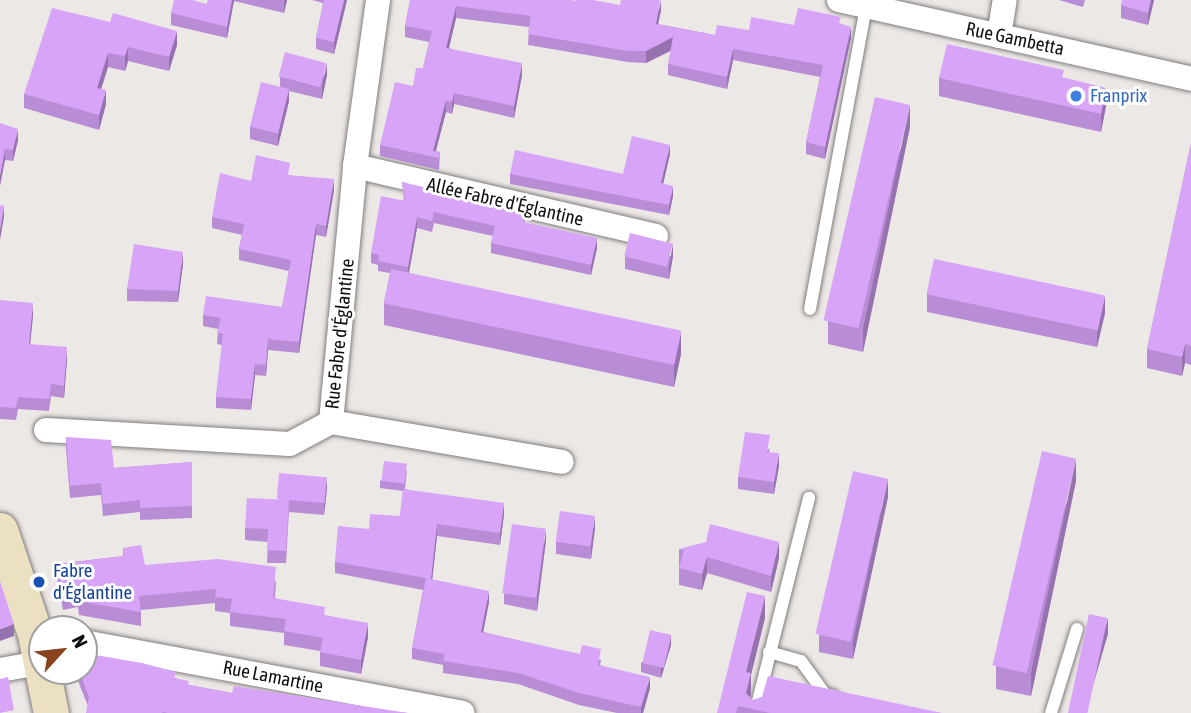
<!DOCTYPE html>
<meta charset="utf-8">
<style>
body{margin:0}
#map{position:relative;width:1191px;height:713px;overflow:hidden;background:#ece8e6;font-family:"Asap Condensed",sans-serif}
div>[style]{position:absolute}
.roads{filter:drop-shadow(0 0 2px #817e7c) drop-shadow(0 0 2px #817e7c)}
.lane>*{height:12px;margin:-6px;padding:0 6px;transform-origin:6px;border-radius:6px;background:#fff}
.street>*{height:24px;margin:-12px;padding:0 12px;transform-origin:12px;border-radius:12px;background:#fff}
.secondary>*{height:35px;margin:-17.5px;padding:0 17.5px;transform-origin:17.5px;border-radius:17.5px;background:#ece0c3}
.wall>*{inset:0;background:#b98dd5}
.shaded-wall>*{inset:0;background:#9673ae}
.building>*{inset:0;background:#d7a4f8;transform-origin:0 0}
.dots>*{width:19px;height:19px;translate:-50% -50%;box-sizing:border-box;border:4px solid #fff;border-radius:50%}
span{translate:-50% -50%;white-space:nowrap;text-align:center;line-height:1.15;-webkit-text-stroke:6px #fff;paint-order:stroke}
.street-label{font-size:19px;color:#111010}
.shop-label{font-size:19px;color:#366cbe}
.left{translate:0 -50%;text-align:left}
.transit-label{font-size:19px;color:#164399}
.north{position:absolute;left:28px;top:615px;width:70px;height:70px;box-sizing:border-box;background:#fff;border:2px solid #a09f9f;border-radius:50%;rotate:63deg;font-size:19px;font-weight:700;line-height:28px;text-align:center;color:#111010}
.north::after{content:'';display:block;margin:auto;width:24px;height:32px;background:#88431c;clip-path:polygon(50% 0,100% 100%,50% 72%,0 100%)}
</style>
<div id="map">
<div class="roads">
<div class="lane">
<div style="left:810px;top:309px;width:308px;rotate:-79.5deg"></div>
<div style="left:769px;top:652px;width:33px;rotate:16deg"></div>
<div style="left:801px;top:661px;width:41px;rotate:54deg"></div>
<div style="left:825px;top:694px;width:9px;rotate:13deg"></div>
<div style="left:755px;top:713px;width:222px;rotate:-75.9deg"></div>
<div style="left:1051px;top:713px;width:88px;rotate:-72.8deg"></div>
</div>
<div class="street">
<div style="left:839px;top:0;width:361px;rotate:12.6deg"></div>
<div style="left:999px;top:36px;width:36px;rotate:-81deg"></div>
<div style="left:355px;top:166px;width:309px;rotate:13.1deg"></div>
<div style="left:331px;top:422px;width:234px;rotate:9.8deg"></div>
<div style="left:46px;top:430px;width:244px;rotate:3.3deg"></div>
<div style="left:290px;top:444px;width:47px;rotate:-28.2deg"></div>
<div style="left:331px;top:422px;width:257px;rotate:-84.6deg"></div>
<div style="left:355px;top:166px;width:168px;rotate:-82.1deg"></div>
<div style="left:84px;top:642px;width:385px;rotate:10.6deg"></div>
<div style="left:0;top:670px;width:40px;rotate:-10deg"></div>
</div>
<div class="secondary">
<div style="left:0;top:530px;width:110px;rotate:71.4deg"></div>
<div style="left:35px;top:634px;width:81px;rotate:78.6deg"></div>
</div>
</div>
<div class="wall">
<div style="clip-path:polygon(208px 0,287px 0,284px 13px,234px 1px,227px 38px,171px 25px,171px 13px,207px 4px)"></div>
<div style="clip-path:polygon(312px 0,347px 0,334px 54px,316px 49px,316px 38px,323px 3px)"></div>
<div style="clip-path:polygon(410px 0,620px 5px,661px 10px,658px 24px,715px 35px,749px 30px,794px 25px,841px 24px,851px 38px,825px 159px,806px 154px,806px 142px,820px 77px,733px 60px,727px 89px,668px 75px,668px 64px,671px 51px,646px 63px,628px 62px,528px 45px,529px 27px,456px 18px,449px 48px,522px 75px,514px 118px,454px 104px,452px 114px,446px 112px,436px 151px,440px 152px,439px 170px,380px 156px,380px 145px,423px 68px,429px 42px,405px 37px,405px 26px)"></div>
<div style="clip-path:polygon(1059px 0,1085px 0,1083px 7px)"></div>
<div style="clip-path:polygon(1154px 0,1148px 25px,1121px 18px,1121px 5px)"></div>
<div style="clip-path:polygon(110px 22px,177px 45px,169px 71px,128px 61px,125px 71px,108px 67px,101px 89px,106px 104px,99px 130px,24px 108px,24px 94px)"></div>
<div style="clip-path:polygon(327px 75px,322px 99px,289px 91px,289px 101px,278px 146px,250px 139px,250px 127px,280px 87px,280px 76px)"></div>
<div style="clip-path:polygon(939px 78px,1064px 78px,1106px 106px,1101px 132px,939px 96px)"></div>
<div style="clip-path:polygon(0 123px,18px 140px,13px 161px,5px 160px)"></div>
<div style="clip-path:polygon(910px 127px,863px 352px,828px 344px,828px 321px)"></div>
<div style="clip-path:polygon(1191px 143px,1191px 365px,1185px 363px,1182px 376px,1147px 368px,1147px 349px)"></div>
<div style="clip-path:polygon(670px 154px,663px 184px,673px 196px,669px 215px,510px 184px,510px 174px,623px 174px)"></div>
<div style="clip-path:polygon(290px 175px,334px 190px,326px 237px,316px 235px,299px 353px,268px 350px,266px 376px,255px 375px,251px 410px,216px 408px,216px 397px,222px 345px,217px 344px,218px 329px,203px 326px,203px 315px,282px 307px,289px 271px,239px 260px,239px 249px,242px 235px,212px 228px,212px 217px,251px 181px)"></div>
<div style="clip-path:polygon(402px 182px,525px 221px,525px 223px,597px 248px,591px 275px,491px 253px,491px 243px,493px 236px,434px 223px,432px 232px,417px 228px,409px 273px,681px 354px,674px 387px,384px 325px,384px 303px,390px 273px,378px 271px,378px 265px,371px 263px,371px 253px,404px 201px)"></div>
<div style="clip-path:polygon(625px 256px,673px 256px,669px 279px,625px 269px)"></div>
<div style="clip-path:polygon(183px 264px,178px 302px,127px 301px,127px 289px)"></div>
<div style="clip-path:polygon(927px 294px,1105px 313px,1097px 347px,927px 312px)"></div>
<div style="clip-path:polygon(0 300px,33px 315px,30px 344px,67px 359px,64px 398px,51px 396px,49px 411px,18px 409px,16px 420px,0 419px)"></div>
<div style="clip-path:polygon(66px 437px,114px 468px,192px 462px,192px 518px,140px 520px,140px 512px,103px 516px,101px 495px,70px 498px,66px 449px)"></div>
<div style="clip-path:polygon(770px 448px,769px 452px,779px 466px,774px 494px,738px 489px,738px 477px)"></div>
<div style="clip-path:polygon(407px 470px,405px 489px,504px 514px,500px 545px,437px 536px,432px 580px,489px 602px,483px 632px,601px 660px,600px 665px,650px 688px,643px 713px,617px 713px,579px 705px,518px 684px,443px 673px,443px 665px,412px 659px,412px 648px,423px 590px,335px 573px,335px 562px,369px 529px,400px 516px,403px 491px,380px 488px,380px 481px)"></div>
<div style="clip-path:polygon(1076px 481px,1031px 696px,996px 689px,996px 666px)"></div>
<div style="clip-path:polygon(327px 488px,324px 515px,289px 512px,286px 563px,267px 563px,268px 542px,245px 540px,245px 528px,278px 500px)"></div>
<div style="clip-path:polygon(888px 497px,853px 659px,819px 652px,819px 634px)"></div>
<div style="clip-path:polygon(595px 528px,591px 559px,556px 554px,556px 542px)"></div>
<div style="clip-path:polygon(546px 540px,537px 611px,504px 604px,504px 594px)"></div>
<div style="clip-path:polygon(123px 548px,145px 565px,276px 581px,275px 598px,325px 615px,368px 637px,361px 674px,320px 666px,320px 651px,284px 645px,284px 633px,230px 626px,230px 613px,215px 611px,215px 603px,141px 610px,141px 626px,79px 615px,78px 607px,63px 610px,57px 578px,57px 564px,123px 556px)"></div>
<div style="clip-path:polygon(679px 549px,779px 558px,771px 592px,707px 573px,702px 590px,679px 585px)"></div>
<div style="clip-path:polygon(765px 618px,751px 675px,750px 697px,752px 700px,942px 713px,717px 713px)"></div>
<div style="clip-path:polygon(671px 645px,661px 678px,641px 672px,641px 663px)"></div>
<div style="clip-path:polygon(74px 671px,176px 678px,189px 685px,232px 693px,408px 713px,86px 713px,88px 706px)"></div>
</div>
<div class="shaded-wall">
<div style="clip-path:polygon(232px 0,234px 0,227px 38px,227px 27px)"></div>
<div style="clip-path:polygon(284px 0,287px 0,284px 13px)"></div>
<div style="clip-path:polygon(344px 0,347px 0,334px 54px,334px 42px)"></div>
<div style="clip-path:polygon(661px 0,661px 10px,656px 36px,656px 24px)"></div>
<div style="clip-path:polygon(1151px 0,1154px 0,1148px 25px,1148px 13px)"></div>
<div style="clip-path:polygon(456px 6px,456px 18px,446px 60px,446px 48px)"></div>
<div style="clip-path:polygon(851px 27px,851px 38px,825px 159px,825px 147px)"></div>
<div style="clip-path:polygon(177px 31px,177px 45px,169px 71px,169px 57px)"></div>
<div style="clip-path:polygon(673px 37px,673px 49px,646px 63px,646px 51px)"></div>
<div style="clip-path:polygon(128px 47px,128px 61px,125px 71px,125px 56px)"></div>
<div style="clip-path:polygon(733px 49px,733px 60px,727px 89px,727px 77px)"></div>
<div style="clip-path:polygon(108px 53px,108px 67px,97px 102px,97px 88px)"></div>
<div style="clip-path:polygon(327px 63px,327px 75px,322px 99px,322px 86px)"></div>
<div style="clip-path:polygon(522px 63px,522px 75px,514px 118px,514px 106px)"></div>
<div style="clip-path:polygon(1106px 88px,1106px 106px,1101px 132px,1101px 114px)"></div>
<div style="clip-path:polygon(289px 89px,289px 101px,278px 146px,278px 134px)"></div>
<div style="clip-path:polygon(106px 90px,106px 104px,99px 130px,99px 115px)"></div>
<div style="clip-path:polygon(454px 93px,454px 104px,452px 114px,452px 102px)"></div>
<div style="clip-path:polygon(446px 100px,446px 112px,434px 157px,433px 151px)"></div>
<div style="clip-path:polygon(910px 105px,910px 127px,863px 352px,863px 329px)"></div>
<div style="clip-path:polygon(18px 129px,18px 140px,13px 161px,13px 150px)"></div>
<div style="clip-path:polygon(670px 145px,670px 154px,661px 193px,661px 183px)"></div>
<div style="clip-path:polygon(5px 149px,5px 160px,0 186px,0 175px)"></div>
<div style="clip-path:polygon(334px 179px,334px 190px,326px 237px,326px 226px)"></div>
<div style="clip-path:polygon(673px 186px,673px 196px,669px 215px,669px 205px)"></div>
<div style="clip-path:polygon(4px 206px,4px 217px,0 240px,0 229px)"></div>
<div style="clip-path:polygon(417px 217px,417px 228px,408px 277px,408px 267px)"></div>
<div style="clip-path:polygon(316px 224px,316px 235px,299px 353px,299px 342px)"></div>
<div style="clip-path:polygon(597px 238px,597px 248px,591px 275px,591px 265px)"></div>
<div style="clip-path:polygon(673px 244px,673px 256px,669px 279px,669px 266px)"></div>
<div style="clip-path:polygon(183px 252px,183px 264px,178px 302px,178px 291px)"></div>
<div style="clip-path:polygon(1105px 295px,1105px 313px,1097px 347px,1097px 329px)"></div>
<div style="clip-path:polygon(33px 303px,33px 315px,29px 356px,29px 344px)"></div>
<div style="clip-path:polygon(681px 331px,681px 354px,674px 387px,674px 364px)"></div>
<div style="clip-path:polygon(268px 339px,268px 350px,266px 376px,266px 365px)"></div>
<div style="clip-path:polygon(1185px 344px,1185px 363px,1182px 376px,1182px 357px)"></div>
<div style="clip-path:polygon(67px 347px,67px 359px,64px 398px,64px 386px)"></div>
<div style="clip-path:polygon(255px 364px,255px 375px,251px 410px,251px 399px)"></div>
<div style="clip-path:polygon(779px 453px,779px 466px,774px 494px,774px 482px)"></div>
<div style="clip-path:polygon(1076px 459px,1076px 481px,1031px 696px,1031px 673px)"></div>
<div style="clip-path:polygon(327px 477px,327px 488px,324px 515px,324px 504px)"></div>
<div style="clip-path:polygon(888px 479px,888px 497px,853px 659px,853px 641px)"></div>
<div style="clip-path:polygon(504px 503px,504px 514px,500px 545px,500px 533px)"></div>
<div style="clip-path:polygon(595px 516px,595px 528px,591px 559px,591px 546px)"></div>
<div style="clip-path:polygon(437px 524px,437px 536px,431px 591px,431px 579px)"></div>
<div style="clip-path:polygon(546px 529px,546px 540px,537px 611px,537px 600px)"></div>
<div style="clip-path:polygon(779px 542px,779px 558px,771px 592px,771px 576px)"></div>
<div style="clip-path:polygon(707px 557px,707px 573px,702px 590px,702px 574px)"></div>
<div style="clip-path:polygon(489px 591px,489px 602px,481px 643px,481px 632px)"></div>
<div style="clip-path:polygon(765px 596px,765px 618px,751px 675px,751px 694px,748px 708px,746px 708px,746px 672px)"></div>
<div style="clip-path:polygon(1108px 618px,1108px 634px,1085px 713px,1080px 713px)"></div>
<div style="clip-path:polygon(368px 623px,368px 637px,361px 674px,361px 660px)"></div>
<div style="clip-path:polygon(14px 624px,14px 636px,0 641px,0 629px)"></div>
<div style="clip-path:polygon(671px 635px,671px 645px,661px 678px,661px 668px)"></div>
<div style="clip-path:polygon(650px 677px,650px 688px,643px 713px,641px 713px,641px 707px)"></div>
</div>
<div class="building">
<div style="clip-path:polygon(174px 0,192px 0,207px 4px,208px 0,232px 0,227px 27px,171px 13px)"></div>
<div style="clip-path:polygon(324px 0,344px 0,334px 42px,316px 38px)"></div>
<div style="clip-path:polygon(410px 0,572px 0,576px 1px,576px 0,593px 0,620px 5px,621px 0,660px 0,656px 24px,715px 35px,717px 25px,749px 30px,751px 17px,794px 25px,798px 8px,841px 17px,839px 23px,851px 27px,825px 147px,806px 142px,823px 65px,733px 49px,727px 77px,668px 64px,673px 37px,646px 51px,628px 51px,528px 34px,531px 16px,456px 6px,446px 48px,522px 63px,514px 106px,454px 93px,452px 102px,446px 100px,433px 151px,440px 152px,439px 158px,380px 145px,395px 82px,413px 86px,416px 68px,423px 68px,432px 31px,405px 26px)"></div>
<div style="clip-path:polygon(1122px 0,1151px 0,1148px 13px,1121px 5px)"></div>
<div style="clip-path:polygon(52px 8px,110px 22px,113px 13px,177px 31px,169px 57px,128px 47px,125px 56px,108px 53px,97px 88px,106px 90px,99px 115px,24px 94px)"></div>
<div style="clip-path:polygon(947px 44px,1064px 70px,1062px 77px,1106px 88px,1101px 114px,939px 78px)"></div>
<div style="left:285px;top:52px;width:43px;height:25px;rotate:15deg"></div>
<div style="left:261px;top:82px;width:29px;height:46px;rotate:14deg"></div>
<div style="left:875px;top:97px;width:36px;height:229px;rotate:13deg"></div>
<div style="clip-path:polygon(0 123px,18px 129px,13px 150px,5px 149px,0 175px)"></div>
<div style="clip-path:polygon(632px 136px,670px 145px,661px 183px,673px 186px,669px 205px,510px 174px,515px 150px,623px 174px)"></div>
<div style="clip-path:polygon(1191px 143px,1191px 346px,1185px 344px,1182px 357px,1147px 349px)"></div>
<div style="clip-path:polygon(256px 155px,290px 163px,288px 175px,334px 179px,326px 226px,316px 224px,299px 342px,268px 339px,266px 365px,255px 364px,251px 399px,216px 397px,223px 334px,217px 333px,221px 318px,203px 315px,206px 296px,282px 307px,291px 260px,239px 249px,244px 224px,212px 217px,220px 173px,251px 181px)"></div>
<div style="clip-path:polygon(402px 182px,525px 211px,523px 222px,597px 238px,591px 265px,491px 243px,495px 226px,434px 212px,432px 221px,417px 217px,408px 267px,378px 261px,379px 255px,371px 253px,381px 196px,405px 201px)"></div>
<div style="clip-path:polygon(0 205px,4px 206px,0 229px)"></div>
<div style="left:630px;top:233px;width:44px;height:24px;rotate:14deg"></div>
<div style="clip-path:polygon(134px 244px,183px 252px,178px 291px,127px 289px)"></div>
<div style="left:934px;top:259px;width:175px;height:36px;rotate:12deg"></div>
<div style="left:391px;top:269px;width:297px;height:35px;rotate:12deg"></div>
<div style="clip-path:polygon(0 300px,33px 303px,29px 344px,67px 347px,64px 386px,51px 384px,49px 399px,18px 397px,16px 408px,0 407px)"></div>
<div style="clip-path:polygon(745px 432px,770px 435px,767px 452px,779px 453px,774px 482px,738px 477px)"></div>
<div style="clip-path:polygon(66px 437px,111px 440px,114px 468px,192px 462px,192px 506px,140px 508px,140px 500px,103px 504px,101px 483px,70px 486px)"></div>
<div style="left:1042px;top:451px;width:35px;height:220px;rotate:13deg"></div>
<div style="left:384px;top:461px;width:23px;height:20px;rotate:7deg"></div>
<div style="left:853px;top:471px;width:36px;height:167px;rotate:13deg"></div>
<div style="left:279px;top:473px;width:48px;height:26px;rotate:5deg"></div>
<div style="clip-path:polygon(403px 489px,504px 503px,500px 533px,437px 524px,431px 579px,489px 591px,481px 632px,580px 654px,582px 645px,601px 649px,598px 665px,650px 677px,641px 707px,579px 693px,518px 673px,443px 661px,445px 654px,412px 648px,426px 578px,335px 562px,338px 526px,369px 529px,370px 514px,400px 516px)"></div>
<div style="clip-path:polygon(247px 498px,289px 500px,286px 551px,267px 550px,268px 529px,245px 528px)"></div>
<div style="left:560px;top:511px;width:35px;height:31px;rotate:8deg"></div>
<div style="left:512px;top:524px;width:34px;height:70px;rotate:8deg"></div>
<div style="clip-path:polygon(710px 524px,779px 542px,771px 576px,707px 557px,702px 574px,679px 568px,684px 550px,679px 549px,706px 542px)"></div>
<div style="clip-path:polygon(141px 545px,145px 565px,218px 559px,276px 567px,273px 598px,325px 607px,324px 615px,368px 623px,361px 660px,320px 652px,323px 638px,284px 631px,286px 619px,230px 612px,232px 599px,215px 597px,216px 589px,139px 596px,141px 612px,79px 601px,78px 593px,63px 596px,57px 564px,124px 556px,123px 548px)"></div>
<div style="clip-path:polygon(0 581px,14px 624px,0 629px)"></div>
<div style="clip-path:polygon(747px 592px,765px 596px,746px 672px,751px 673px,746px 693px,752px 700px,762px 697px,768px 676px,942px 713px,770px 713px,738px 706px,736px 713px,717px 713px)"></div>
<div style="left:1089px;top:614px;width:19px;height:103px;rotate:12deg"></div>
<div style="left:650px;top:630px;width:22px;height:34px;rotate:13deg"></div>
<div style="clip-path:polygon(84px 653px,142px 663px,176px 672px,174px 678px,189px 681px,188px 685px,232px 693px,234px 686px,408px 713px,168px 713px,163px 712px,162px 713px,86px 713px,89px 697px,79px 671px,84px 671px)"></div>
<div style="clip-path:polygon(8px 677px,14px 710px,0 713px,0 679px)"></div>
</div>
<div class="dots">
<div style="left:1076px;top:96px;background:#3f7fe0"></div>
<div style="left:39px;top:582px;background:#1a4fb4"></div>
</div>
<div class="street-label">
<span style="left:1015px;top:39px;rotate:12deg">Rue Gambetta</span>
<span style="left:505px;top:202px;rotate:13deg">Allée Fabre d'Églantine</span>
<span style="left:340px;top:334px;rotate:-84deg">Rue Fabre d'Églantine</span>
<span style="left:273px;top:677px;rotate:11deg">Rue Lamartine</span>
</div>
<div class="shop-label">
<span class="left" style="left:1090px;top:96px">Franprix</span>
</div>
<div class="transit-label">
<span class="left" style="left:53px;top:582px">Fabre<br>d'Églantine</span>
</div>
<div class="north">N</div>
</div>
